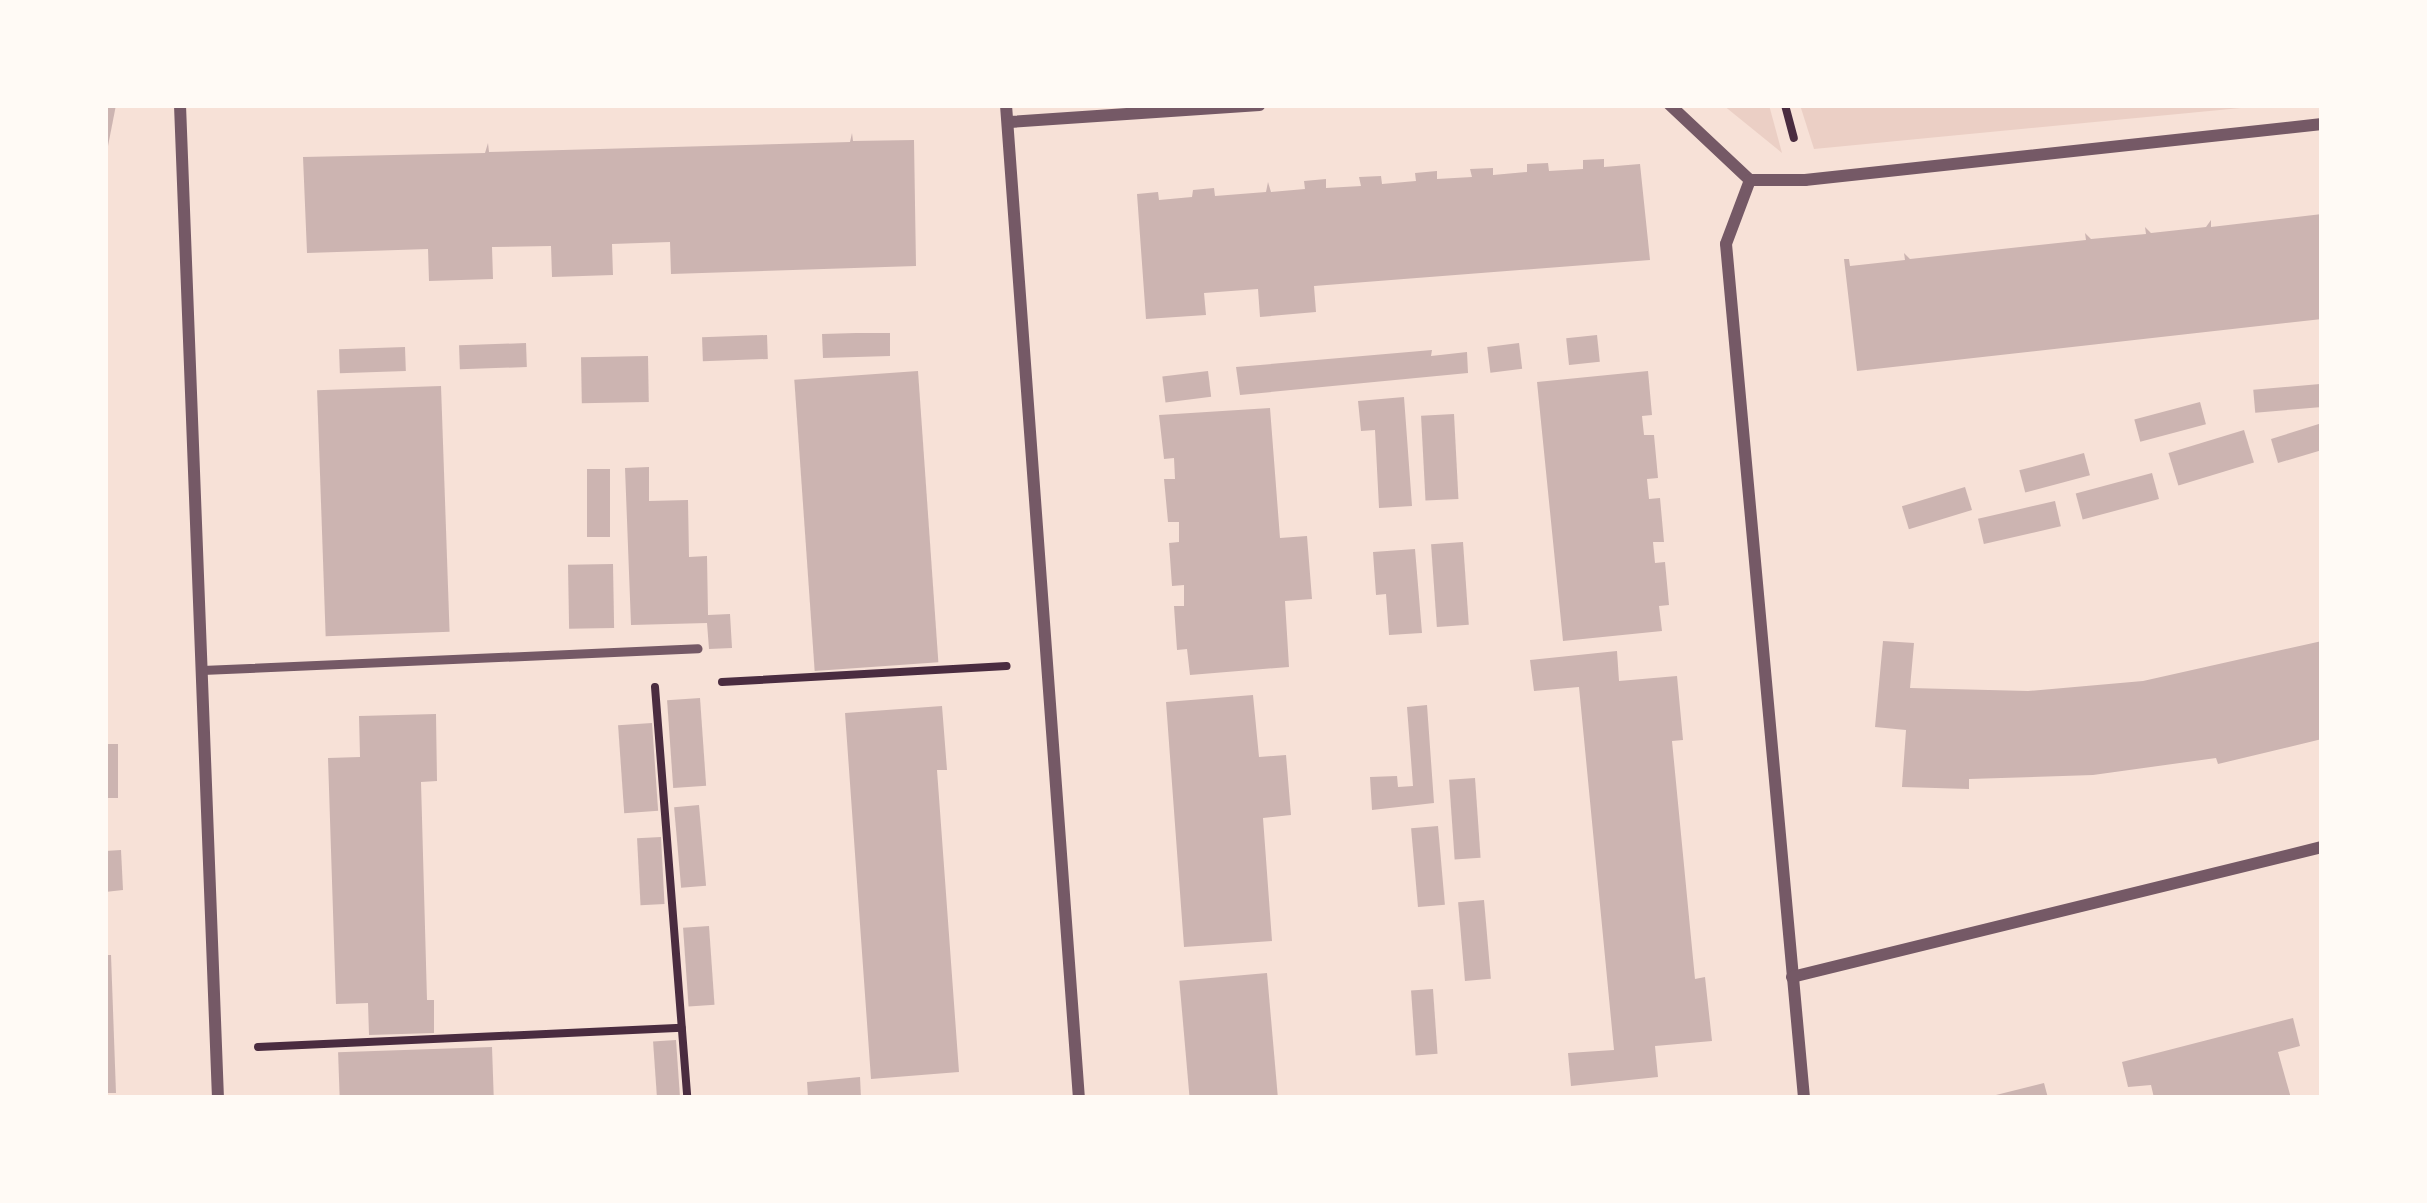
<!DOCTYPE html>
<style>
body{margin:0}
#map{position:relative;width:2427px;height:1203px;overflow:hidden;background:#f7e1d7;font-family:"IBM Plex Serif",serif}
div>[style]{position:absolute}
.green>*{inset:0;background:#ebcfc5}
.building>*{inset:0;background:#ccb4b1;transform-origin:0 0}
.path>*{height:8px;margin:-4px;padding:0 4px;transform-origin:4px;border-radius:4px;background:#4a2c40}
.service>*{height:9px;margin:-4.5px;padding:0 4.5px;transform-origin:4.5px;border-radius:4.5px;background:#755966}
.minor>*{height:12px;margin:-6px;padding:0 6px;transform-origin:6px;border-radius:6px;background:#755966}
span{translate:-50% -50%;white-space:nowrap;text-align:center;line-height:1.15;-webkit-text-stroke:12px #fffaf5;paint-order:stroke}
.frame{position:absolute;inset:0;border:108px solid #fffaf5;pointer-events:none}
</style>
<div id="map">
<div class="green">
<div style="clip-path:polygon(1723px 105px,1769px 105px,1782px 153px)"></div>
<div style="clip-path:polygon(1800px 105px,2272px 105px,1814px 149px)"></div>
</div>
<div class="building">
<div style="clip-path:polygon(105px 105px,116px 105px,107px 151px,105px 150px)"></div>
<div style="clip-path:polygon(852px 133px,853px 141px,914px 140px,916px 266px,671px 274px,670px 242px,612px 244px,613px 275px,552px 277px,551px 246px,492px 247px,493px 279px,429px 281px,428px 249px,307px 253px,303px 157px,485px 153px,488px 143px,489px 152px,850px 142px)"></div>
<div style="clip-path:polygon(1604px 159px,1604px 167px,1640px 164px,1650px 260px,1314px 286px,1316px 312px,1260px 317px,1258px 289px,1204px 293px,1206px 315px,1146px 319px,1137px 194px,1158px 192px,1159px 200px,1192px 197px,1193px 190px,1214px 188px,1215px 196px,1266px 192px,1268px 182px,1271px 192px,1305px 189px,1304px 181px,1326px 179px,1326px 188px,1361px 186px,1359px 177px,1381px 176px,1382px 184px,1416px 181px,1415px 173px,1437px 171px,1437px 179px,1472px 177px,1470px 169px,1493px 168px,1493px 175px,1527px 172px,1527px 164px,1548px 163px,1549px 171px,1583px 169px,1583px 160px)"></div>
<div style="clip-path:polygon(2322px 214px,2322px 319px,1857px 371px,1844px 259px,1849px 259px,1850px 266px,1905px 260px,1904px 253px,1910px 259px,2086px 240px,2085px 233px,2091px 239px,2146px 234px,2145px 227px,2151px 233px,2206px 227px,2211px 220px,2211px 227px)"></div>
<div style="clip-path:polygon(856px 333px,890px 333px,890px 356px,823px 358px,822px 334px)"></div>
<div style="left:767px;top:335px;width:24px;height:65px;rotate:88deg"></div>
<div style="left:1597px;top:335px;width:27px;height:31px;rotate:84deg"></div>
<div style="left:526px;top:343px;width:24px;height:67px;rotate:88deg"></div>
<div style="left:1519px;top:343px;width:26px;height:32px;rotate:83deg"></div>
<div style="left:405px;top:347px;width:24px;height:66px;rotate:88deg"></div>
<div style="clip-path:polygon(1432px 350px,1431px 356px,1467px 352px,1468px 373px,1240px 395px,1236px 367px)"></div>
<div style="left:648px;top:356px;width:46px;height:67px;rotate:89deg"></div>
<div style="left:918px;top:371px;width:292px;height:124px;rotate:86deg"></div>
<div style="left:1208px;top:371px;width:26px;height:46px;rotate:83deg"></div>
<div style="clip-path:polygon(1648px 371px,1652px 415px,1642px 416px,1644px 435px,1654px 435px,1658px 478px,1647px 479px,1649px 499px,1660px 498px,1664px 542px,1653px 542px,1655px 563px,1665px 562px,1669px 605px,1659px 606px,1662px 631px,1563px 641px,1537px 382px)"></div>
<div style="left:2320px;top:384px;width:23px;height:67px;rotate:85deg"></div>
<div style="left:441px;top:386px;width:246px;height:124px;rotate:88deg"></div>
<div style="clip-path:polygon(1404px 397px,1412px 506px,1379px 508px,1375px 430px,1361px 431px,1358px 401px)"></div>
<div style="left:2200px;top:402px;width:23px;height:68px;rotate:75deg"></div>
<div style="clip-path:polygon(1270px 408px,1280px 538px,1307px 536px,1312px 599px,1285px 601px,1289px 667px,1190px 675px,1187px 649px,1177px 650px,1174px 606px,1184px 606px,1184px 585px,1172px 586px,1169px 543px,1179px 542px,1179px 522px,1168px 522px,1164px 479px,1175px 479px,1174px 458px,1164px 459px,1159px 415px)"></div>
<div style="left:1454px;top:414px;width:85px;height:33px;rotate:87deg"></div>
<div style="clip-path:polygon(2322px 423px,2322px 450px,2278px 463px,2271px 439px)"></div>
<div style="left:2244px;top:430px;width:34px;height:79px;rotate:73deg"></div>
<div style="left:2084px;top:453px;width:23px;height:67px;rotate:75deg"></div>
<div style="clip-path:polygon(649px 467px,649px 501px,688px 500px,689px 557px,707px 556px,708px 615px,730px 614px,732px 648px,709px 649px,707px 623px,631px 625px,625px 468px)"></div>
<div style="left:587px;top:469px;width:23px;height:68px"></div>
<div style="left:2152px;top:473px;width:27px;height:79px;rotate:75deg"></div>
<div style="left:1965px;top:487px;width:24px;height:66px;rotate:73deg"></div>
<div style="left:2055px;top:501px;width:26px;height:79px;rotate:77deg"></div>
<div style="left:1463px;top:542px;width:83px;height:32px;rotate:86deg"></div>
<div style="clip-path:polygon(1415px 549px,1422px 633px,1389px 635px,1386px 594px,1376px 595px,1373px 552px)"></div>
<div style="left:613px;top:564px;width:64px;height:45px;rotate:89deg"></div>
<div style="clip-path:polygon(1883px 641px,1914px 643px,1910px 688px,2028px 691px,2143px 681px,2322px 641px,2322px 739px,2218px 764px,2216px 758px,2093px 775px,1969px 779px,1969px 789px,1902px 787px,1906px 730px,1875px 727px)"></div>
<div style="clip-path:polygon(1617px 651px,1619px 681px,1677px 676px,1683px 740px,1672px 741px,1695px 979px,1705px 977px,1712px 1041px,1655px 1046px,1658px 1077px,1571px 1086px,1568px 1053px,1614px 1050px,1579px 687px,1534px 691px,1530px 660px)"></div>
<div style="clip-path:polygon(1253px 695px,1259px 757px,1286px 755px,1291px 815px,1263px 818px,1272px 941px,1184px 947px,1166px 702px)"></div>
<div style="left:700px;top:698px;width:88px;height:33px;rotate:86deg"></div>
<div style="clip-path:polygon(1427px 705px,1434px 803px,1372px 810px,1370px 777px,1397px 776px,1398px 787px,1413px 786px,1407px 707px)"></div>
<div style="clip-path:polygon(942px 706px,947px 770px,937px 770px,959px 1072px,871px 1079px,845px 713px)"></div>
<div style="clip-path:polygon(436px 714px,437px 781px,421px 782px,427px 1000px,434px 1000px,434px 1033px,369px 1035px,368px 1003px,336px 1004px,328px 758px,360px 757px,359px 716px)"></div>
<div style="left:652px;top:723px;width:88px;height:34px;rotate:86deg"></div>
<div style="left:105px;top:744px;width:13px;height:54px"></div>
<div style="left:1475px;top:778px;width:80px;height:26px;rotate:86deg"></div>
<div style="left:699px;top:805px;width:81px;height:25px;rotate:85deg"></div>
<div style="left:1438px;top:826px;width:79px;height:27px;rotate:85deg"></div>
<div style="left:661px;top:837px;width:67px;height:24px;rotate:87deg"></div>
<div style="clip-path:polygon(121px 850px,123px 890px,105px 892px,105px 851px)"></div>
<div style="left:1484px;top:900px;width:79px;height:26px;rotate:85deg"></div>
<div style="left:709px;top:926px;width:79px;height:26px;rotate:86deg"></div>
<div style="clip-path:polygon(105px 955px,111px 955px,116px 1093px,105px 1093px)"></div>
<div style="left:1267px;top:973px;width:125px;height:88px;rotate:85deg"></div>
<div style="left:1433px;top:989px;width:65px;height:22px;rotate:86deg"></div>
<div style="clip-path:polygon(2293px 1018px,2300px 1046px,2278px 1052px,2291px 1098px,2154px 1098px,2151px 1085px,2128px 1087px,2122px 1062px)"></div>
<div style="left:676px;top:1040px;width:58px;height:23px;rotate:86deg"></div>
<div style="left:492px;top:1047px;width:51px;height:154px;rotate:88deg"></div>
<div style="clip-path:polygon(860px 1077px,861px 1098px,808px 1098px,807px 1082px)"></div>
<div style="clip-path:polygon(2044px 1083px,2048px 1098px,1992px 1098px,1992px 1096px)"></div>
</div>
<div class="path">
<div style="left:1785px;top:105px;width:34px;rotate:75deg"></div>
<div style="left:722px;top:682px;width:285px;rotate:-3.2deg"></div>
<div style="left:655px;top:687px;width:412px;rotate:85.5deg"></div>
<div style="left:258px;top:1047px;width:424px;rotate:-2.6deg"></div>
</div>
<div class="service">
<div style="left:202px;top:670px;width:496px;rotate:-2.5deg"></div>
</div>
<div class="minor">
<div style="left:180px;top:105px;width:994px;rotate:87.81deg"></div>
<div style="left:1006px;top:105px;width:996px;rotate:85.8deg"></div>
<div style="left:1670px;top:105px;width:110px;rotate:43.2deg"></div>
<div style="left:1750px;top:180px;width:55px"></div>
<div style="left:1805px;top:180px;width:520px;rotate:-6.18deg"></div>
<div style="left:1010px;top:122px;width:250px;rotate:-3.9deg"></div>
<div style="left:1750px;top:180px;width:68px;rotate:110.6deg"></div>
<div style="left:1726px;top:244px;width:858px;rotate:84.78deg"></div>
<div style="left:1792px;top:977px;width:546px;rotate:-13.78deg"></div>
</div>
<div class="frame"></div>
</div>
